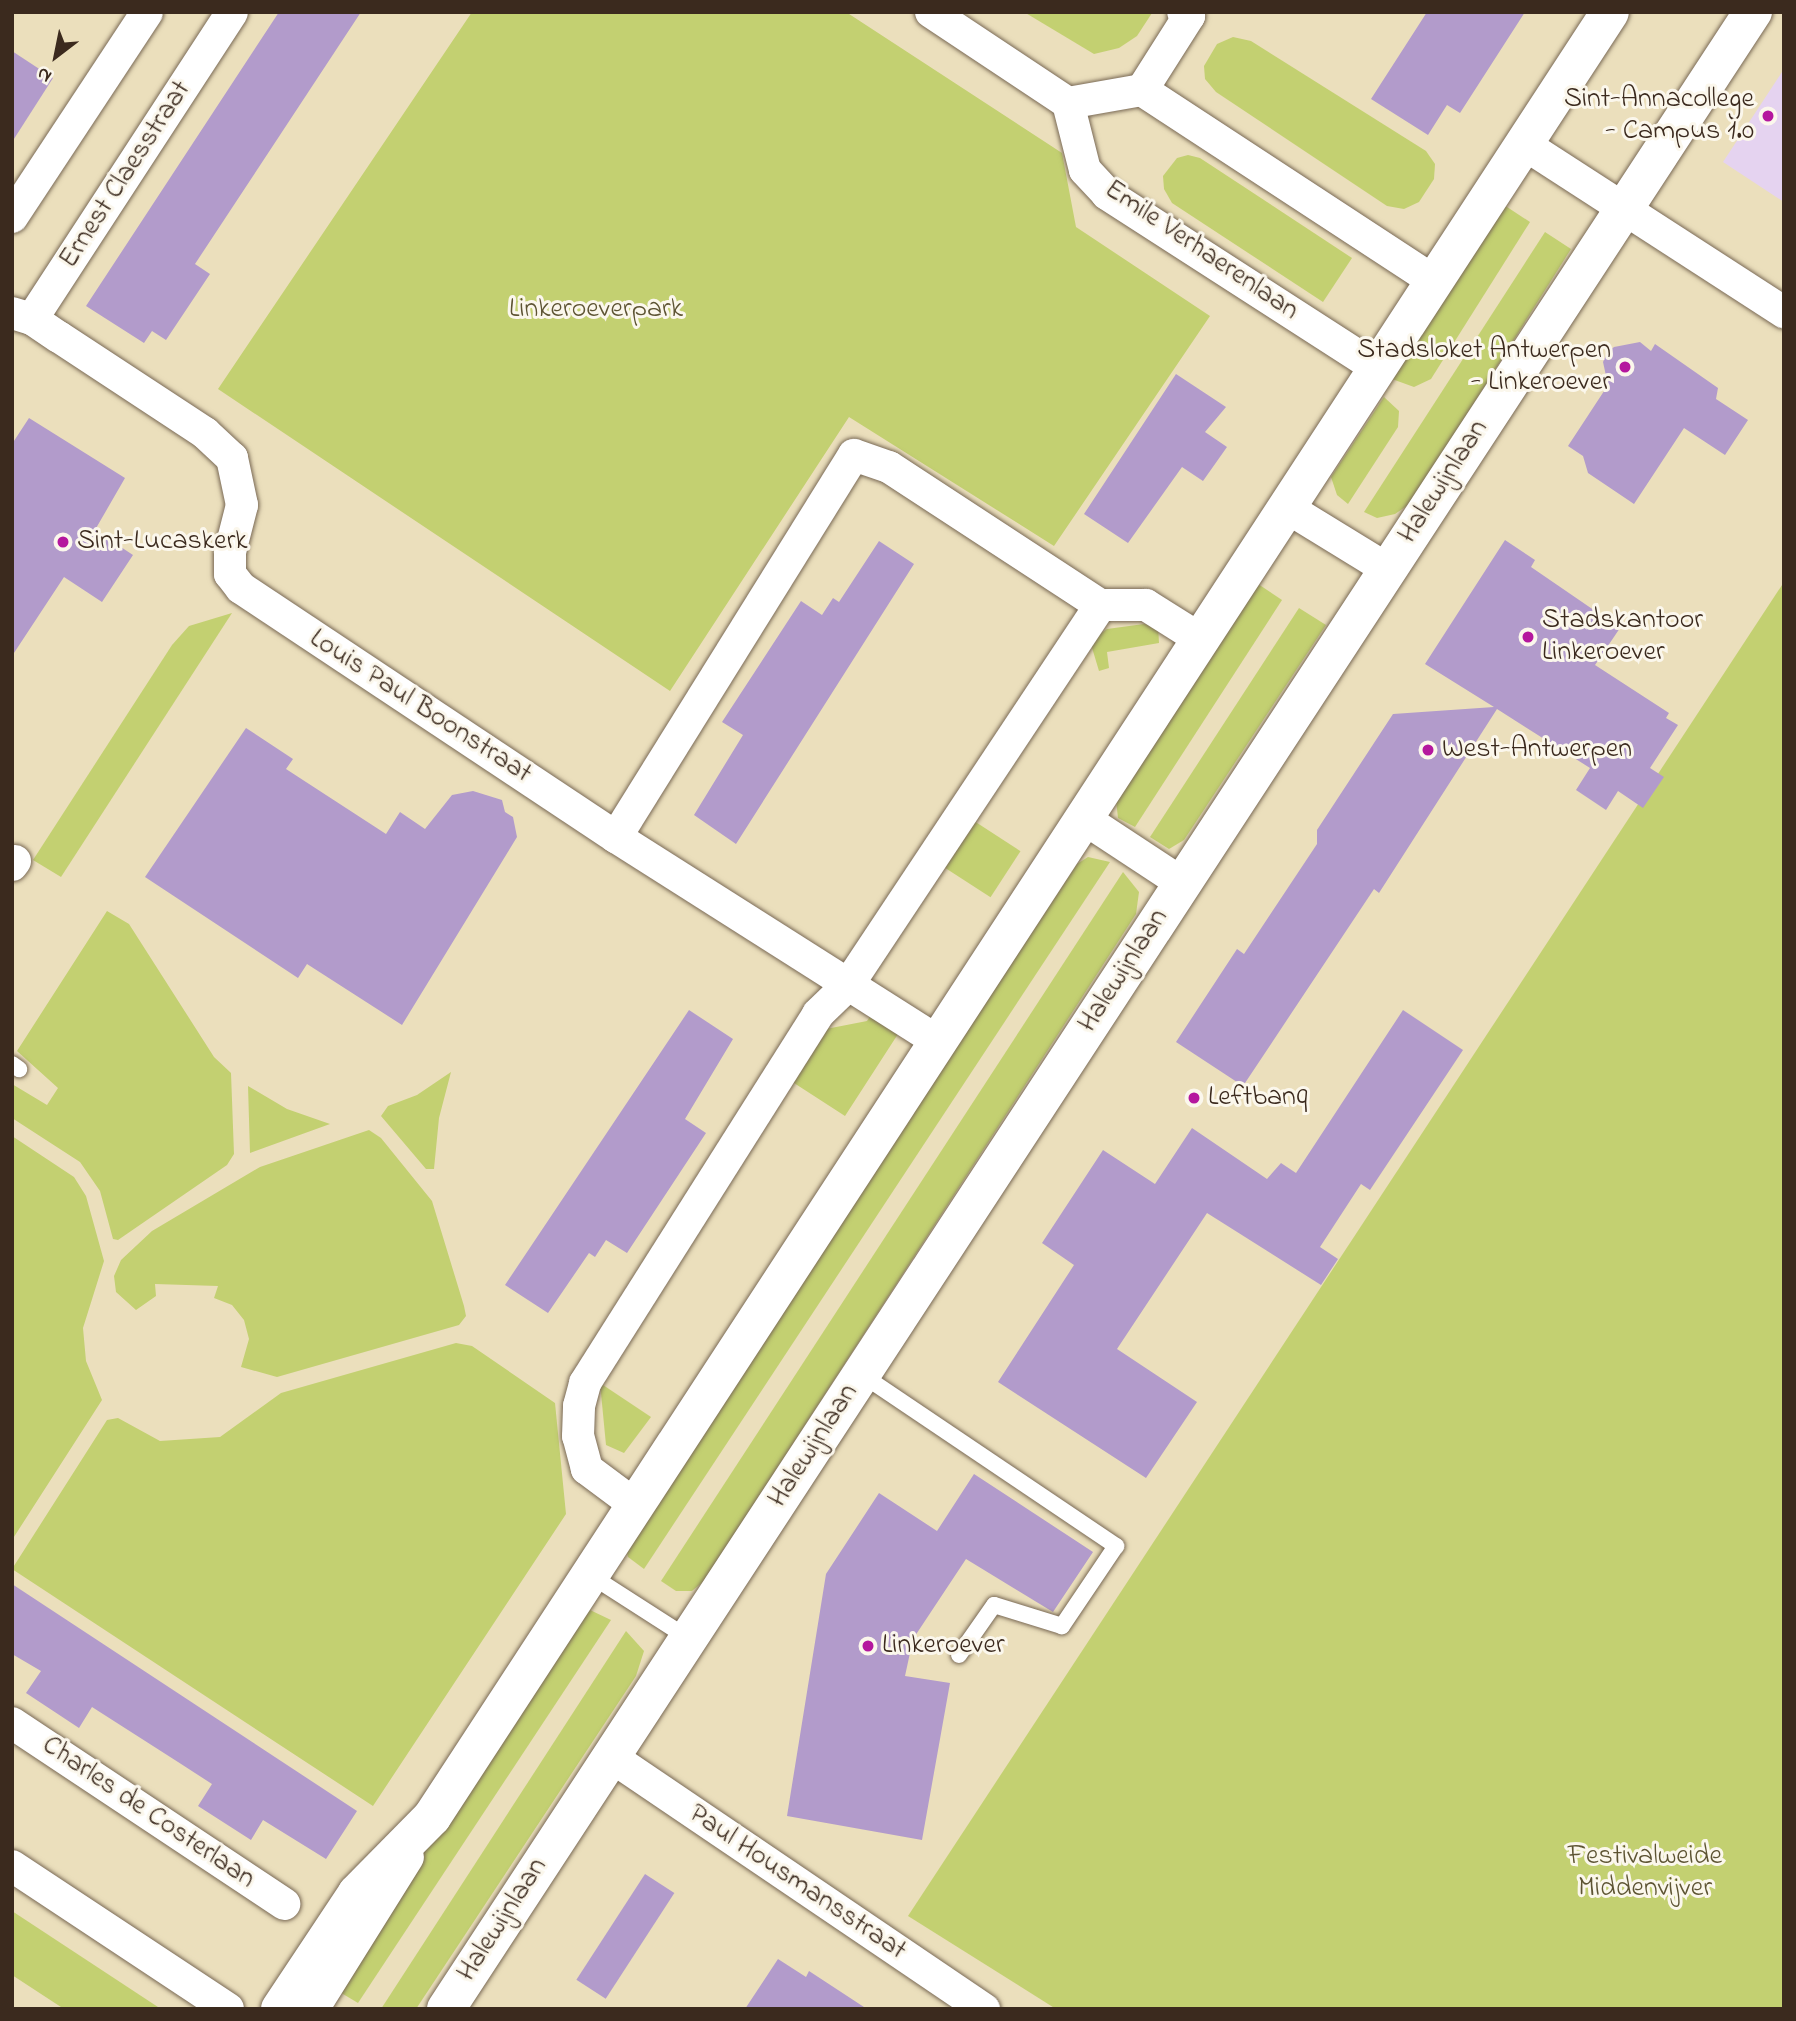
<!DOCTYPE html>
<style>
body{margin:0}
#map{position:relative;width:1796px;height:2021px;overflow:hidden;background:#ebdfbc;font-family:"Indie Flower",sans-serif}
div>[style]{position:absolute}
.built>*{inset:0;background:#e5d3f0}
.green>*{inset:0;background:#c3d071;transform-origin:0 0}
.building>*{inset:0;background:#b29bcb;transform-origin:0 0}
.roads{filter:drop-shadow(0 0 2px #796955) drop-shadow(0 0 2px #796955)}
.lane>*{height:16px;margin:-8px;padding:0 8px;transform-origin:8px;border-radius:8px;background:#fff}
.street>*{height:32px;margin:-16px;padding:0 16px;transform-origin:16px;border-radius:16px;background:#fff}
.secondary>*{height:38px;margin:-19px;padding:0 19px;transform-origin:19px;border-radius:19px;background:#fff}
.dots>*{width:19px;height:19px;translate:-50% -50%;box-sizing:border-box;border:4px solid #fbf7ec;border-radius:50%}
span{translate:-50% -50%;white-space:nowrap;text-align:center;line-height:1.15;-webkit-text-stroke:6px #fbf7ec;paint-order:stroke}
.poi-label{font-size:28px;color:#3b2a1e}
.right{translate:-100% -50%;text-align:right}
.left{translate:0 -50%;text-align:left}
.street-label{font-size:28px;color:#3b2a1e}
.park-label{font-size:28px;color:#5d5433}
.frame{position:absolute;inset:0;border:14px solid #3b2a1e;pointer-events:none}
.north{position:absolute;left:21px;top:21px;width:70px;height:70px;-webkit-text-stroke:5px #fbf7ec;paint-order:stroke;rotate:212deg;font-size:19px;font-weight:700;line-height:28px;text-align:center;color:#3b2a1e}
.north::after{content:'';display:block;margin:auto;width:24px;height:32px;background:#3b2a1e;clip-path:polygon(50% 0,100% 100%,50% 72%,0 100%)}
</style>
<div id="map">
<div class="built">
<div style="clip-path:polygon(1784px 69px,1784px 202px,1723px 162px)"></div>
</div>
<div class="green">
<div style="clip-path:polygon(472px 12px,846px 12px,1062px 153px,1076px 227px,1210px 316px,1054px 546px,849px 417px,670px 691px,218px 389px)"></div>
<div style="clip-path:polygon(1024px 12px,1151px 12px,1152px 13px,1137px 36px,1119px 48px,1094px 54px)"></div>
<div style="clip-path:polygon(1233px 37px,1251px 41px,1426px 151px,1435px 164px,1434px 179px,1419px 202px,1404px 209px,1387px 206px,1216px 92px,1205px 79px,1204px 66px,1217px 44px)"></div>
<div style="clip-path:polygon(1188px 155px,1200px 158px,1352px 258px,1323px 302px,1172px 203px,1164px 189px,1163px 176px,1177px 158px)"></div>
<div style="clip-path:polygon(1504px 205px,1530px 222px,1431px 379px,1414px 387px,1392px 379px)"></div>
<div style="clip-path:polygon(1545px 232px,1571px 249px,1411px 503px,1395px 514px,1377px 518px,1364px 512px)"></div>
<div style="clip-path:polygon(1384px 397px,1399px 411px,1398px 427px,1348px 504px,1337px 495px,1331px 477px)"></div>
<div style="clip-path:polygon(1784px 582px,1784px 2009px,1056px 2009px,908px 1916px)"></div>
<div style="clip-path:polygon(1258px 584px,1282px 600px,1135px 827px,1118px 818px,1116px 800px)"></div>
<div style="clip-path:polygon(1299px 608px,1326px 625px,1184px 840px,1169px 849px,1150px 837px)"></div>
<div style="clip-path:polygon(232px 613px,61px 877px,33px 860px,172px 645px,189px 626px)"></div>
<div style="clip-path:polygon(1144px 624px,1158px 626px,1159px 643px,1107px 652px,1109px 668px,1099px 671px,1090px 641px,1107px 629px)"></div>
<div style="left:971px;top:819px;width:59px;height:55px;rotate:33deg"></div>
<div style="clip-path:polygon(1088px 857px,1110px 862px,644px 1569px,628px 1557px,626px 1548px,1077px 864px)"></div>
<div style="clip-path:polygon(1123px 872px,1139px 892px,1136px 914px,704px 1581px,692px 1591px,676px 1591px,661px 1581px)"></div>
<div style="clip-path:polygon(107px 911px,129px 924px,214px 1057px,231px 1073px,234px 1154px,227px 1165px,118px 1240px,113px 1239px,100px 1191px,80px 1162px,12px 1118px,12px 1084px,47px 1105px,58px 1088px,17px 1051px)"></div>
<div style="clip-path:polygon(871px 1015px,898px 1034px,845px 1116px,794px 1083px,795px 1069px,826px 1029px,867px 1021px)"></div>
<div style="clip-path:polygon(451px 1072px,439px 1118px,434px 1169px,426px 1169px,381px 1116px,388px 1106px,417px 1095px)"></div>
<div style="clip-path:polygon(248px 1086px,287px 1109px,330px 1124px,250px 1153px)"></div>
<div style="clip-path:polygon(369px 1130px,381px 1138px,432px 1201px,464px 1306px,466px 1316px,459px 1325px,277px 1377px,241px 1367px,249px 1339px,244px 1320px,232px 1305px,214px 1298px,218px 1286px,155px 1284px,156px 1296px,136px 1310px,116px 1292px,114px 1276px,121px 1260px,152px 1231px,260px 1167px)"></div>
<div style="clip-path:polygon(12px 1136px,74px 1177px,86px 1196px,104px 1261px,83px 1328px,86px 1361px,102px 1400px,12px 1540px)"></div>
<div style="clip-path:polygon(456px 1343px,472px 1346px,555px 1403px,566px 1514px,373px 1806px,12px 1569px,107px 1420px,118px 1418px,160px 1441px,220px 1437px,281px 1393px)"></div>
<div style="clip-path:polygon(600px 1383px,651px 1417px,624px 1453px,606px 1445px)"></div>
<div style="clip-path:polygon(590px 1610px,611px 1620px,358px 2003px,333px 1988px,581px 1613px)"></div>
<div style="clip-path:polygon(626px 1631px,644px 1651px,636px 1676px,416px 2009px,381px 2009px)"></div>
<div style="clip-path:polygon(12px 1911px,161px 2009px,64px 2009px,12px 1975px)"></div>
</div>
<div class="building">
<div style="clip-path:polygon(279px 12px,361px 12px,195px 264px,210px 274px,166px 340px,152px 331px,144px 343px,86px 306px)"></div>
<div style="clip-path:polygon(1427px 12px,1525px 12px,1460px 113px,1447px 105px,1428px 135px,1371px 99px)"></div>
<div style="clip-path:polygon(12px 51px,53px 78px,12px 142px)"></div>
<div style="clip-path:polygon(1640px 342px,1651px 351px,1655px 344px,1718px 388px,1716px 399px,1748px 420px,1725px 455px,1684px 428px,1634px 504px,1588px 473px,1583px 456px,1568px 446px,1608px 385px,1603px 362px,1607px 353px,1614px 347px)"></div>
<div style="clip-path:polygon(1176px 374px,1226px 407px,1205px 432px,1227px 447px,1203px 481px,1182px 467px,1128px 543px,1084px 514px)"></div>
<div style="clip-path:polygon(29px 418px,125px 478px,95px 530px,133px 555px,102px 602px,64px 577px,12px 656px,12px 444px)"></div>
<div style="clip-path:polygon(1505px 540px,1535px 560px,1531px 567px,1620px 628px,1595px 665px,1669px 713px,1666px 718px,1678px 725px,1650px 768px,1664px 777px,1643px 808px,1618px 791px,1606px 810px,1576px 790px,1590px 768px,1497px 709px,1379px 893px,1374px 889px,1243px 1086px,1176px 1042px,1237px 949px,1244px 954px,1317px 844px,1317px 830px,1393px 714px,1494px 707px,1425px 664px)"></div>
<div style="clip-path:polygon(879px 541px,914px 564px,736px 844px,694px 815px,743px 735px,722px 722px,801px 601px,822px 615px,833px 598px,839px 602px)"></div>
<div style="clip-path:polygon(246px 728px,293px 759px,286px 769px,386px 834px,400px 812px,425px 829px,452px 795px,473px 791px,502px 800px,505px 812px,513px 817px,517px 837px,402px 1025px,307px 964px,298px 978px,145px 877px)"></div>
<div style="clip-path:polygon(689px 1010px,733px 1039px,685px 1119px,706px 1133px,627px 1253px,606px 1240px,595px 1257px,589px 1253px,548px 1313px,505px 1285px)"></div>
<div style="clip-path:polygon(1403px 1010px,1463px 1050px,1370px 1190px,1361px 1184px,1320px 1247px,1338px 1259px,1321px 1285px,1207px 1213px,1117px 1349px,1197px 1402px,1146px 1478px,998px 1382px,1074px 1265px,1042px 1243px,1103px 1150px,1155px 1184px,1192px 1128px,1267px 1179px,1281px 1163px,1296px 1173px)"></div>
<div style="clip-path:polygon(974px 1474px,1093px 1552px,1053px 1612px,966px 1559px,913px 1639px,905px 1676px,950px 1683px,922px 1840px,787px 1816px,826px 1574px,879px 1493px,937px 1531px)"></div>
<div style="clip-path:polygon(12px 1584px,357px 1811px,326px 1859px,263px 1820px,251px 1840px,198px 1806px,212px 1784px,178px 1762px,92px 1707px,79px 1728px,26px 1693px,41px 1671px,12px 1654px)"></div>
<div style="left:645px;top:1874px;width:35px;height:126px;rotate:33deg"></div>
<div style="clip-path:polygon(778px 1959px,806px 1977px,809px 1971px,867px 2009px,745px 2009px)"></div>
</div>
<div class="roads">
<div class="lane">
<div style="left:12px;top:1064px;width:9px;rotate:36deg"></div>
<div style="left:861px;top:1374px;width:308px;rotate:34deg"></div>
<div style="left:1116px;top:1546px;width:97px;rotate:124deg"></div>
<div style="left:1062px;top:1626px;width:71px;rotate:-162.8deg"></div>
<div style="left:994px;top:1605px;width:61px;rotate:125deg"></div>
<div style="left:590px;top:1575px;width:117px;rotate:32.7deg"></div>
</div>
<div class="street">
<div style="left:931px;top:12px;width:164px;rotate:33.6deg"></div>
<div style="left:1068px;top:103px;width:69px;rotate:75.8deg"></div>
<div style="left:1085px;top:170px;width:33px;rotate:47deg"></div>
<div style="left:1107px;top:194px;width:321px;rotate:32.8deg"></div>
<div style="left:1142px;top:90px;width:88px;rotate:-57.6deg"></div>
<div style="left:1189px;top:16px;width:7px;rotate:-146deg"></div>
<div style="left:1068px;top:103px;width:75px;rotate:-10deg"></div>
<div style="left:1142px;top:90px;width:349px;rotate:33.2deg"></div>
<div style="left:1524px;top:144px;width:310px;rotate:32.9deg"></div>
<div style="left:12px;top:217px;width:245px;rotate:-56.6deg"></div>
<div style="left:12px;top:313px;width:21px;rotate:17deg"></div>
<div style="left:32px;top:319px;width:32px;rotate:34deg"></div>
<div style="left:59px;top:337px;width:175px;rotate:33.3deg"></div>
<div style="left:205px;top:433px;width:37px;rotate:43deg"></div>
<div style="left:232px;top:458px;width:48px;rotate:78deg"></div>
<div style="left:242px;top:505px;width:49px;rotate:104.3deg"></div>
<div style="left:230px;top:552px;width:22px;rotate:90deg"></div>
<div style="left:230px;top:574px;width:18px;rotate:52deg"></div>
<div style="left:241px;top:588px;width:450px;rotate:33.6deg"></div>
<div style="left:616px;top:837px;width:380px;rotate:32.4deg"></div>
<div style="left:32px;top:319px;width:366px;rotate:-56.9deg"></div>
<div style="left:1286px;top:507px;width:119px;rotate:31.5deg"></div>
<div style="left:1083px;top:818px;width:118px;rotate:33.3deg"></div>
<div style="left:616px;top:837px;width:450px;rotate:-58.1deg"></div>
<div style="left:854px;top:455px;width:37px;rotate:19deg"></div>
<div style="left:889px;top:467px;width:252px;rotate:33.2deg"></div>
<div style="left:1100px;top:605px;width:46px"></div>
<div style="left:1146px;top:605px;width:64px;rotate:32.2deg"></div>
<div style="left:12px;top:865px;width:5px;rotate:-53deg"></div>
<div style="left:634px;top:1504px;width:59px;rotate:-143.3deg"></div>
<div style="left:587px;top:1469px;width:34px;rotate:-105deg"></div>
<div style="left:578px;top:1436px;width:30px;rotate:-88deg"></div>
<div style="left:579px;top:1406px;width:24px;rotate:-75deg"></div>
<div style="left:585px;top:1383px;width:436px;rotate:-57.7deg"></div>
<div style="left:818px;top:1014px;width:42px;rotate:-44deg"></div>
<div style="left:848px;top:985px;width:456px;rotate:-56.4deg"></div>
<div style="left:12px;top:1723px;width:327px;rotate:33.6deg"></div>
<div style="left:610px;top:1756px;width:452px;rotate:34.1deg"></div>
<div style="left:12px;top:1866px;width:259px;rotate:33.5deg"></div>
<div style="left:313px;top:2009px;width:179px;rotate:-58deg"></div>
</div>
<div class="secondary">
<div style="left:280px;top:2009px;width:139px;rotate:-56.4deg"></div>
<div style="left:357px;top:1893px;width:107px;rotate:-45.4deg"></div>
<div style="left:432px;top:1817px;width:2155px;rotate:-56.87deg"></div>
<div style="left:446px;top:2009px;width:2387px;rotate:-56.8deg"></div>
</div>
</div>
<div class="dots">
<div style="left:1768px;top:116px;background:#b5179e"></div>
<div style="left:1625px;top:367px;background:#b5179e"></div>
<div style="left:63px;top:542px;background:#b5179e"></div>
<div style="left:1528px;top:637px;background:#b5179e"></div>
<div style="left:1428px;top:750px;background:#b5179e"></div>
<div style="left:1194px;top:1098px;background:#b5179e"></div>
<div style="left:868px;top:1646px;background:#b5179e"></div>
</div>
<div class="poi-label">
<span class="right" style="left:1754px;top:116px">Sint-Annacollege<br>- Campus 1.0</span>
<span class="right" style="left:1611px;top:367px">Stadsloket Antwerpen<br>- Linkeroever</span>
<span class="left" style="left:77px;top:542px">Sint-Lucaskerk</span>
<span class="left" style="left:1542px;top:637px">Stadskantoor<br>Linkeroever</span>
<span class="left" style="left:1442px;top:750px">West-Antwerpen</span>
<span class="left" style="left:1208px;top:1098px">Leftbanq</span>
<span class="left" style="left:882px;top:1646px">Linkeroever</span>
</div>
<div class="street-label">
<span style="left:126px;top:175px;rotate:-57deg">Ernest Claesstraat</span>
<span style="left:1201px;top:251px;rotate:34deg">Emile Verhaerenlaan</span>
<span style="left:1444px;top:482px;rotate:-57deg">Halewijnlaan</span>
<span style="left:420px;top:707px;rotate:33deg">Louis Paul Boonstraat</span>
<span style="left:1124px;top:971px;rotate:-57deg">Halewijnlaan</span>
<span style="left:814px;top:1446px;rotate:-57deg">Halewijnlaan</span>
<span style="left:148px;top:1813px;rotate:34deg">Charles de Costerlaan</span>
<span style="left:797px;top:1883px;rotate:34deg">Paul Housmansstraat</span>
<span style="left:503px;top:1920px;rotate:-57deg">Halewijnlaan</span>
</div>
<div class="park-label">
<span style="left:596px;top:310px">Linkeroeverpark</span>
<span style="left:1645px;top:1873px">Festivalweide<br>Middenvijver</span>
</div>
<div class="frame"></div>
<div class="north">N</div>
</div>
